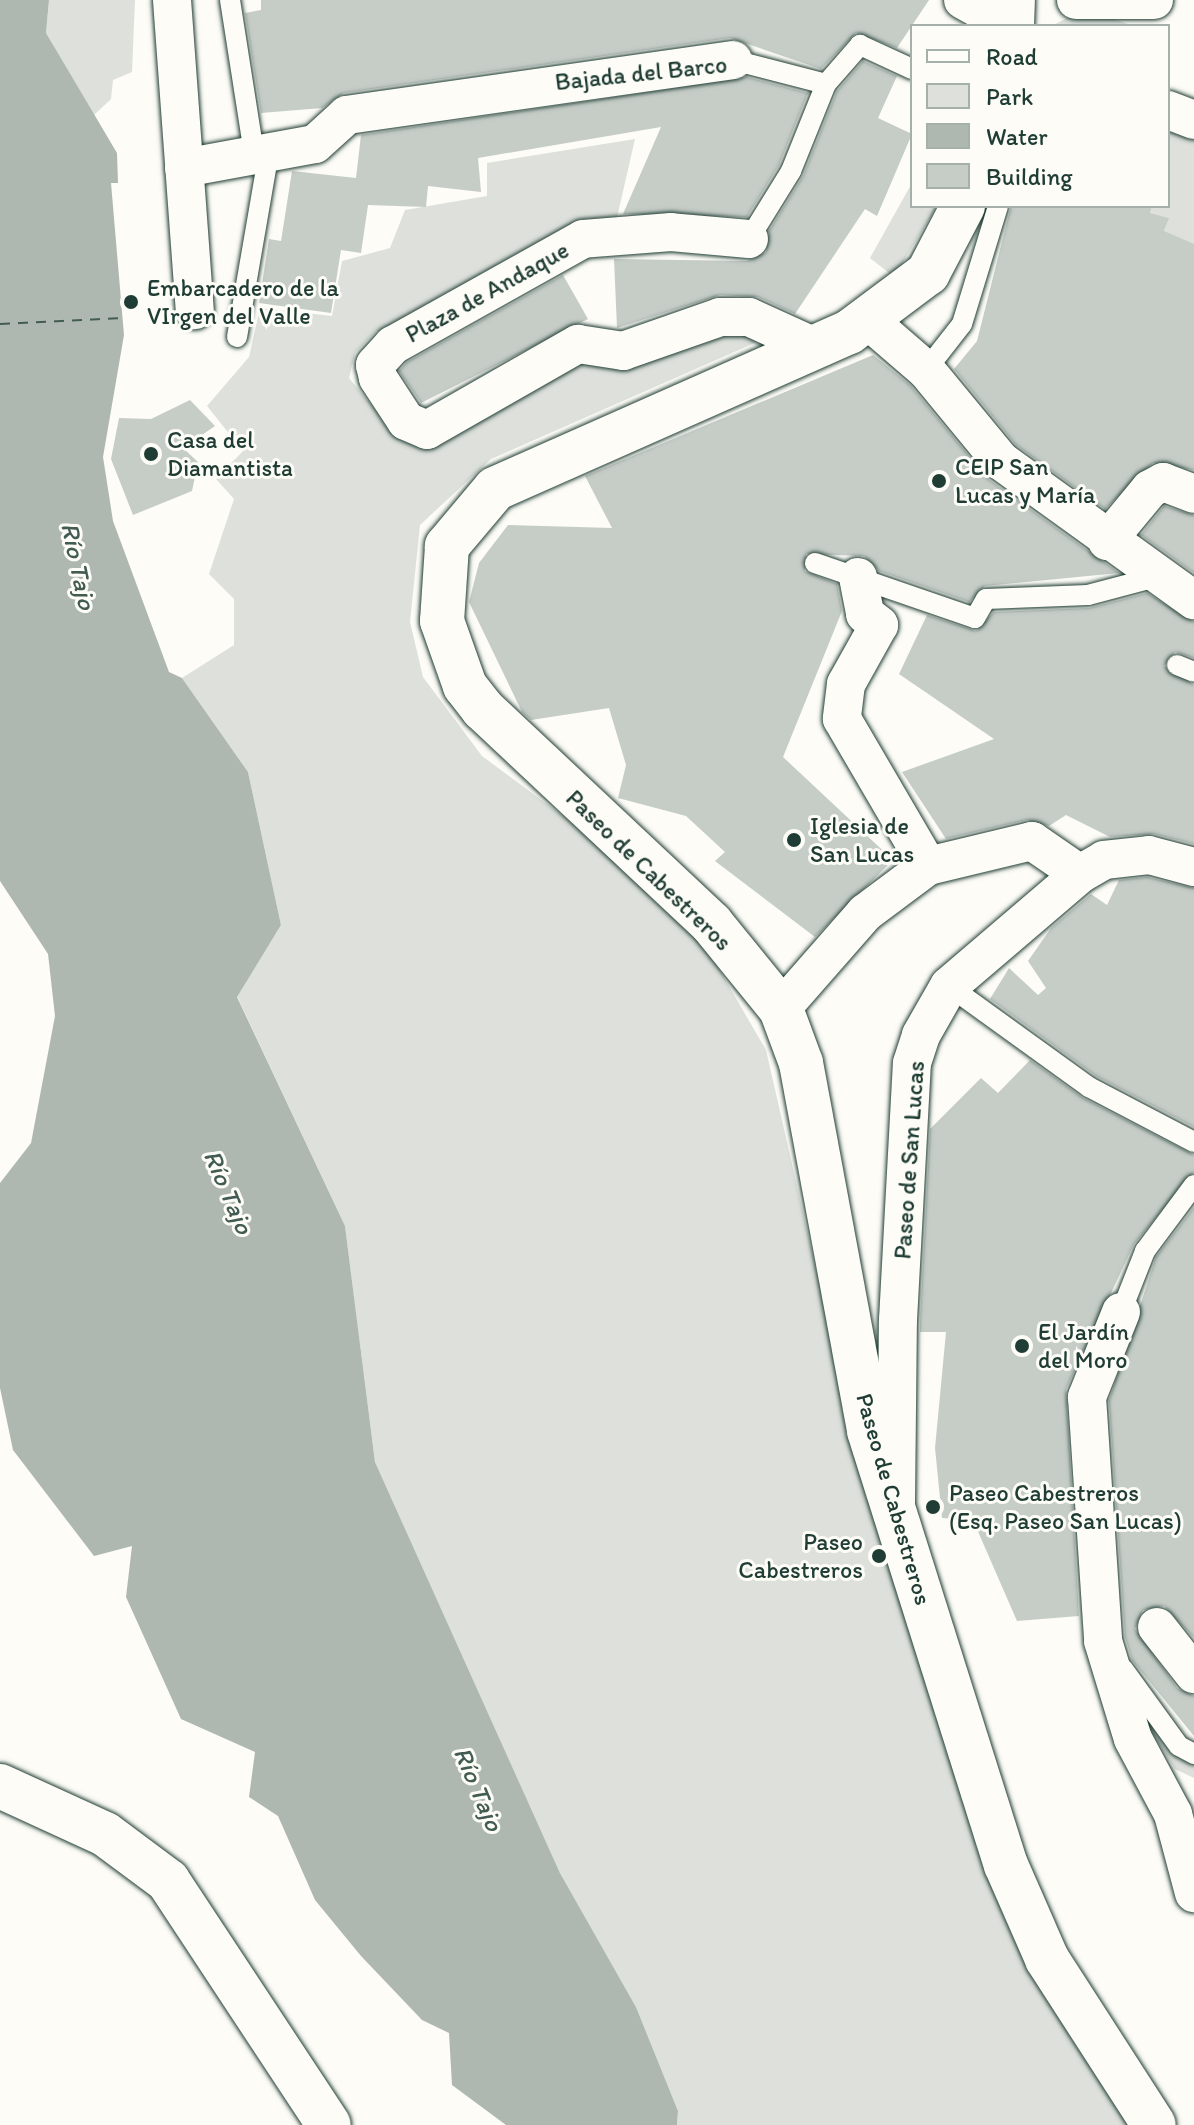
<!DOCTYPE html>
<meta charset="utf-8">
<style>
body{margin:0}
#map{position:relative;width:1194px;height:2125px;overflow:hidden;background:#fdfcf7;font-family:Itim,sans-serif}
div>[style]{position:absolute}
.green>*{inset:0;background:#dde0db}
.water>*{inset:0;background:#aeb8b1}
.ferry>*{height:2px;margin-top:-1px;transform-origin:0;background:repeating-linear-gradient(90deg,#435c53 0 10px,transparent 0 18px)}
.building>*{inset:0;background:#c6cdc7}
.roads{filter:drop-shadow(0 0 2px #1f3d34) drop-shadow(0 0 2px #1f3d34)}
.service>*{height:20px;margin:-10px;padding:0 10px;transform-origin:10px;border-radius:10px;background:#fdfcf7}
.minor>*{height:38px;margin:-19px;padding:0 19px;transform-origin:19px;border-radius:19px;background:#fdfcf7}
.tertiary>*{height:44px;margin:-22px;padding:0 22px;transform-origin:22px;border-radius:22px;background:#fdfcf7}
.secondary>*{height:44px;margin:-22px;padding:0 22px;transform-origin:22px;border-radius:22px;background:#fdfcf7}
.dots>*{width:22px;height:22px;translate:-50% -50%;box-sizing:border-box;border:4px solid #fdfcf7;border-radius:50%}
span{translate:-50% -50%;white-space:nowrap;text-align:center;line-height:1.15;-webkit-text-stroke:6px #fdfcf7;paint-order:stroke}
.street-label{font-size:24px;color:#1f3d34}
.poi-label{font-size:24px;color:#1f3d34}
.left{translate:0 -50%;text-align:left}
.right{translate:-100% -50%;text-align:right}
.water-label{font-size:26px;color:#435c53;font-style:italic}
.legend{position:absolute;left:910px;top:24px;width:260px;height:184px;box-sizing:border-box;background:#fdfcf7;border:2px solid #a4b0a9;margin:0;padding:10px 14px;list-style:none;font-size:24px;color:#1f3d34}
.legend li{display:flex;align-items:center;gap:16px;height:40px}
.legend b{width:40px;border:2px solid #a4b0a9}
</style>
<div id="map">
<div class="green">
<div style="clip-path:polygon(49px 0,135px 0,132px 72px,113px 80px,111px 99px,93px 116px,46px 33px)"></div>
<div style="clip-path:polygon(1078px 12px,1101px 15px,1134px 26px,1052px 26px)"></div>
<div style="clip-path:polygon(1168px 125px,1194px 136px,1194px 244px,1159px 248px,1168px 218px,1150px 213px,1152px 206px,1168px 206px)"></div>
<div style="clip-path:polygon(635px 139px,616px 222px,394px 331px,376px 331px,355px 353px,349px 378px,391px 429px,559px 359px,744px 329px,759px 341px,491px 459px,420px 525px,410px 622px,423px 677px,482px 756px,602px 845px,708px 950px,766px 1050px,870px 1506px,1131px 2125px,677px 2125px,678px 2111px,636px 2007px,560px 1873px,375px 1462px,345px 1226px,237px 996px,281px 925px,248px 772px,182px 678px,234px 645px,234px 599px,209px 574px,234px 499px,216px 479px,243px 451px,207px 406px,249px 357px,260px 308px,332px 316px,342px 261px,390px 248px,405px 210px,487px 196px,487px 163px)"></div>
<div style="clip-path:polygon(912px 183px,912px 206px,937px 206px,894px 277px,870px 258px)"></div>
<div style="clip-path:polygon(1127px 1693px,1194px 1762px,1194px 1778px,1175px 1769px)"></div>
</div>
<div class="water">
<div style="clip-path:polygon(0 0,49px 0,46px 33px,117px 153px,118px 183px,111px 183px,124px 335px,103px 457px,113px 521px,169px 672px,182px 678px,248px 772px,281px 925px,237px 997px,345px 1226px,375px 1462px,560px 1873px,636px 2007px,678px 2111px,677px 2125px,506px 2125px,452px 2085px,449px 2033px,422px 2020px,361px 1956px,315px 1900px,278px 1816px,249px 1797px,255px 1752px,181px 1719px,126px 1597px,132px 1546px,94px 1556px,13px 1450px,0 1388px,0 1183px,31px 1143px,55px 1016px,48px 954px,0 881px)"></div>
</div>
<div class="ferry">
<div style="left:0;top:324px;width:123px;rotate:-2.8deg"></div>
</div>
<div class="building">
<div style="clip-path:polygon(261px 0,929px 0,897px 48px,856px 33px,821px 69px,730px 38px,344px 93px,322px 108px,261px 113px,245px 13px,261px 10px)"></div>
<div style="clip-path:polygon(863px 61px,897px 76px,878px 118px,912px 134px,877px 216px,865px 209px,795px 314px,758px 297px,720px 295px,617px 328px,614px 259px,747px 261px,766px 252px,769px 231px,803px 176px,837px 91px)"></div>
<div style="clip-path:polygon(747px 77px,808px 93px,779px 165px,747px 217px,623px 214px,661px 127px,478px 158px,481px 192px,428px 186px,426px 207px,368px 205px,361px 253px,341px 250px,331px 313px,259px 303px,269px 239px,281px 241px,292px 171px,356px 178px,361px 135px)"></div>
<div style="clip-path:polygon(1011px 206px,1152px 206px,1150px 213px,1169px 218px,1164px 231px,1194px 244px,1194px 470px,1153px 463px,1105px 509px,1016px 445px,954px 369px,977px 341px)"></div>
<div style="clip-path:polygon(563px 275px,588px 319px,421px 403px,399px 371px,407px 362px)"></div>
<div style="clip-path:polygon(873px 355px,910px 385px,988px 479px,1119px 573px,985px 586px,969px 602px,879px 571px,864px 556px,806px 554px,805px 571px,837px 584px,842px 611px,783px 757px,893px 860px,815px 937px,715px 861px,725px 852px,686px 816px,618px 798px,626px 765px,609px 708px,531px 720px,522px 712px,469px 602px,479px 563px,508px 525px,612px 528px,585px 476px)"></div>
<div style="clip-path:polygon(190px 400px,215px 426px,183px 448px,198px 462px,192px 491px,133px 515px,111px 459px,119px 418px,151px 419px)"></div>
<div style="clip-path:polygon(1164px 506px,1194px 515px,1194px 573px,1141px 535px)"></div>
<div style="clip-path:polygon(1147px 593px,1194px 622px,1194px 658px,1175px 652px,1164px 666px,1194px 685px,1194px 844px,1154px 834px,1110px 837px,1066px 815px,1049px 826px,1027px 820px,946px 839px,902px 772px,994px 739px,899px 674px,927px 615px,976px 631px,994px 612px,1089px 608px)"></div>
<div style="clip-path:polygon(1147px 877px,1194px 888px,1194px 1127px,1096px 1076px,990px 999px,1009px 968px,1038px 995px,1046px 988px,1028px 961px,1051px 928px,1091px 894px,1107px 905px,1119px 880px)"></div>
<div style="clip-path:polygon(1030px 1060px,1083px 1098px,1194px 1155px,1194px 1172px,1134px 1244px,1066px 1389px,1079px 1616px,1017px 1621px,973px 1520px,942px 1518px,935px 1448px,946px 1332px,920px 1332px,920px 1321px,930px 1129px,981px 1078px,998px 1093px)"></div>
<div style="clip-path:polygon(1194px 1207px,1194px 1638px,1164px 1606px,1143px 1610px,1135px 1629px,1177px 1688px,1194px 1696px,1194px 1736px,1132px 1660px,1125px 1637px,1109px 1401px,1156px 1257px)"></div>
</div>
<div class="roads">
<div class="service">
<div style="left:230px;top:0;width:155px;rotate:81.1deg"></div>
<div style="left:733px;top:60px;width:96px;rotate:14.5deg"></div>
<div style="left:826px;top:84px;width:52px;rotate:-48.9deg"></div>
<div style="left:860px;top:45px;width:57px;rotate:24.8deg"></div>
<div style="left:749px;top:239px;width:80px;rotate:-58.3deg"></div>
<div style="left:791px;top:171px;width:94px;rotate:-68.1deg"></div>
<div style="left:237px;top:337px;width:189px;rotate:-80.2deg"></div>
<div style="left:926px;top:370px;width:58px;rotate:-52deg"></div>
<div style="left:962px;top:324px;width:123px;rotate:-73deg"></div>
<div style="left:815px;top:563px;width:169px;rotate:19deg"></div>
<div style="left:975px;top:618px;width:22px;rotate:-60deg"></div>
<div style="left:986px;top:599px;width:102px;rotate:-2.2deg"></div>
<div style="left:1088px;top:595px;width:74px;rotate:-14.8deg"></div>
<div style="left:1177px;top:665px;width:18px;rotate:22deg"></div>
<div style="left:949px;top:986px;width:173px;rotate:35.8deg"></div>
<div style="left:1089px;top:1087px;width:119px;rotate:27.6deg"></div>
<div style="left:1121px;top:1312px;width:66px;rotate:-68.5deg"></div>
<div style="left:1145px;top:1251px;width:82px;rotate:-53.4deg"></div>
<div style="left:1123px;top:1669px;width:95px;rotate:54deg"></div>
<div style="left:1179px;top:1746px;width:17px;rotate:28deg"></div>
</div>
<div class="minor">
<div style="left:172px;top:0;width:311px;rotate:85.8deg"></div>
<div style="left:963px;top:0;width:54px;rotate:29deg"></div>
<div style="left:1076px;top:0;width:78px"></div>
<div style="left:1168px;top:110px;width:28px;rotate:21deg"></div>
<div style="left:184px;top:168px;width:133px;rotate:-10.4deg"></div>
<div style="left:315px;top:144px;width:43px;rotate:-42.2deg"></div>
<div style="left:347px;top:115px;width:390px;rotate:-8.1deg"></div>
<div style="left:749px;top:239px;width:78px;rotate:-174.9deg"></div>
<div style="left:671px;top:232px;width:88px;rotate:175.5deg"></div>
<div style="left:583px;top:239px;width:218px;rotate:150.8deg"></div>
<div style="left:393px;top:345px;width:27px;rotate:132deg"></div>
<div style="left:375px;top:365px;width:13px;rotate:77deg"></div>
<div style="left:378px;top:378px;width:51px;rotate:56.9deg"></div>
<div style="left:406px;top:421px;width:23px;rotate:23deg"></div>
<div style="left:427px;top:430px;width:174px;rotate:-29.7deg"></div>
<div style="left:578px;top:344px;width:46px;rotate:8.8deg"></div>
<div style="left:623px;top:351px;width:103px;rotate:-19.3deg"></div>
<div style="left:720px;top:317px;width:29px"></div>
<div style="left:749px;top:317px;width:75px;rotate:24.5deg"></div>
<div style="left:868px;top:320px;width:77px;rotate:40.8deg"></div>
<div style="left:926px;top:370px;width:118px;rotate:50.5deg"></div>
<div style="left:1001px;top:461px;width:238px;rotate:35.8deg"></div>
<div style="left:1107px;top:541px;width:67px;rotate:-50.4deg"></div>
<div style="left:1150px;top:489px;width:15px;rotate:-28deg"></div>
<div style="left:1163px;top:482px;width:33px;rotate:21deg"></div>
<div style="left:858px;top:577px;width:38px;rotate:79deg"></div>
<div style="left:865px;top:614px;width:18px;rotate:38deg"></div>
<div style="left:879px;top:625px;width:68px;rotate:119.2deg"></div>
<div style="left:846px;top:684px;width:35px;rotate:97deg"></div>
<div style="left:842px;top:719px;width:170px;rotate:59.7deg"></div>
<div style="left:781px;top:1009px;width:128px;rotate:-48.8deg"></div>
<div style="left:865px;top:913px;width:79px;rotate:-36.7deg"></div>
<div style="left:928px;top:866px;width:107px;rotate:-13.5deg"></div>
<div style="left:1032px;top:841px;width:58px;rotate:34.5deg"></div>
<div style="left:1121px;top:1312px;width:92px;rotate:111.8deg"></div>
<div style="left:1087px;top:1397px;width:245px;rotate:86.2deg"></div>
<div style="left:1103px;top:1641px;width:102px;rotate:73deg"></div>
<div style="left:1133px;top:1739px;width:85px;rotate:61.9deg"></div>
<div style="left:1173px;top:1814px;width:82px;rotate:75.1deg"></div>
<div style="left:896px;top:1504px;width:184px;rotate:-89.4deg"></div>
<div style="left:898px;top:1320px;width:257px;rotate:-86.9deg"></div>
<div style="left:912px;top:1063px;width:29px;rotate:-72deg"></div>
<div style="left:921px;top:1035px;width:56px;rotate:-60.3deg"></div>
<div style="left:949px;top:986px;width:172px;rotate:-40.5deg"></div>
<div style="left:1080px;top:874px;width:28px;rotate:-30deg"></div>
<div style="left:1104px;top:860px;width:45px;rotate:-6.3deg"></div>
<div style="left:1149px;top:855px;width:47px;rotate:14.9deg"></div>
<div style="left:1157px;top:1627px;width:60px;rotate:51.8deg"></div>
</div>
<div class="tertiary">
<div style="left:1012px;top:26px;width:26px;rotate:-88deg"></div>
<div style="left:963px;top:206px;width:76px;rotate:117.6deg"></div>
<div style="left:928px;top:273px;width:99px;rotate:143.2deg"></div>
<div style="left:849px;top:332px;width:387px;rotate:156.1deg"></div>
<div style="left:495px;top:489px;width:75px;rotate:130.1deg"></div>
<div style="left:447px;top:546px;width:75px;rotate:93.8deg"></div>
<div style="left:442px;top:621px;width:69px;rotate:70.5deg"></div>
<div style="left:465px;top:686px;width:29px;rotate:52deg"></div>
<div style="left:483px;top:709px;width:313px;rotate:43.2deg"></div>
<div style="left:711px;top:923px;width:111px;rotate:50.9deg"></div>
<div style="left:781px;top:1009px;width:58px;rotate:69.7deg"></div>
<div style="left:801px;top:1063px;width:374px;rotate:79.5deg"></div>
<div style="left:869px;top:1431px;width:455px;rotate:72.5deg"></div>
<div style="left:1006px;top:1865px;width:103px;rotate:66.4deg"></div>
<div style="left:1047px;top:1959px;width:197px;rotate:57.2deg"></div>
</div>
<div class="secondary">
<div style="left:0;top:1786px;width:115px;rotate:24.6deg"></div>
<div style="left:105px;top:1834px;width:79px;rotate:36.7deg"></div>
<div style="left:168px;top:1881px;width:292px;rotate:56.6deg"></div>
</div>
</div>
<div class="dots">
<div style="left:131px;top:302px;background:#1f3d34"></div>
<div style="left:151px;top:454px;background:#1f3d34"></div>
<div style="left:939px;top:481px;background:#1f3d34"></div>
<div style="left:794px;top:840px;background:#1f3d34"></div>
<div style="left:1022px;top:1346px;background:#1f3d34"></div>
<div style="left:933px;top:1507px;background:#1f3d34"></div>
<div style="left:879px;top:1556px;background:#1f3d34"></div>
</div>
<div class="street-label">
<span style="left:641px;top:73px;rotate:-6deg">Bajada del Barco</span>
<span style="left:487px;top:292px;rotate:-29deg">Plaza de Andaque</span>
<span style="left:649px;top:870px;rotate:44deg">Paseo de Cabestreros</span>
<span style="left:909px;top:1160px;rotate:-86deg">Paseo de San Lucas</span>
<span style="left:894px;top:1499px;rotate:74deg">Paseo de Cabestreros</span>
</div>
<div class="poi-label">
<span class="left" style="left:147px;top:302px">Embarcadero de la<br>VIrgen del Valle</span>
<span class="left" style="left:167px;top:454px">Casa del<br>Diamantista</span>
<span class="left" style="left:955px;top:481px">CEIP San<br>Lucas y María</span>
<span class="left" style="left:810px;top:840px">Iglesia de<br>San Lucas</span>
<span class="left" style="left:1038px;top:1346px">El Jardín<br>del Moro</span>
<span class="left" style="left:949px;top:1507px">Paseo Cabestreros<br>(Esq. Paseo San Lucas)</span>
<span class="right" style="left:863px;top:1556px">Paseo<br>Cabestreros</span>
</div>
<div class="water-label">
<span style="left:78px;top:566px;rotate:78deg">Río Tajo</span>
<span style="left:228px;top:1192px;rotate:67deg">Río Tajo</span>
<span style="left:478px;top:1789px;rotate:67deg">Río Tajo</span>
</div>
<ul class="legend">
<li><b style="height:10px;background:#fdfcf7"></b>Road</li>
<li><b style="height:22px;background:#dde0db"></b>Park</li>
<li><b style="height:22px;background:#aeb8b1"></b>Water</li>
<li><b style="height:22px;background:#c6cdc7"></b>Building</li>
</ul>
</div>
